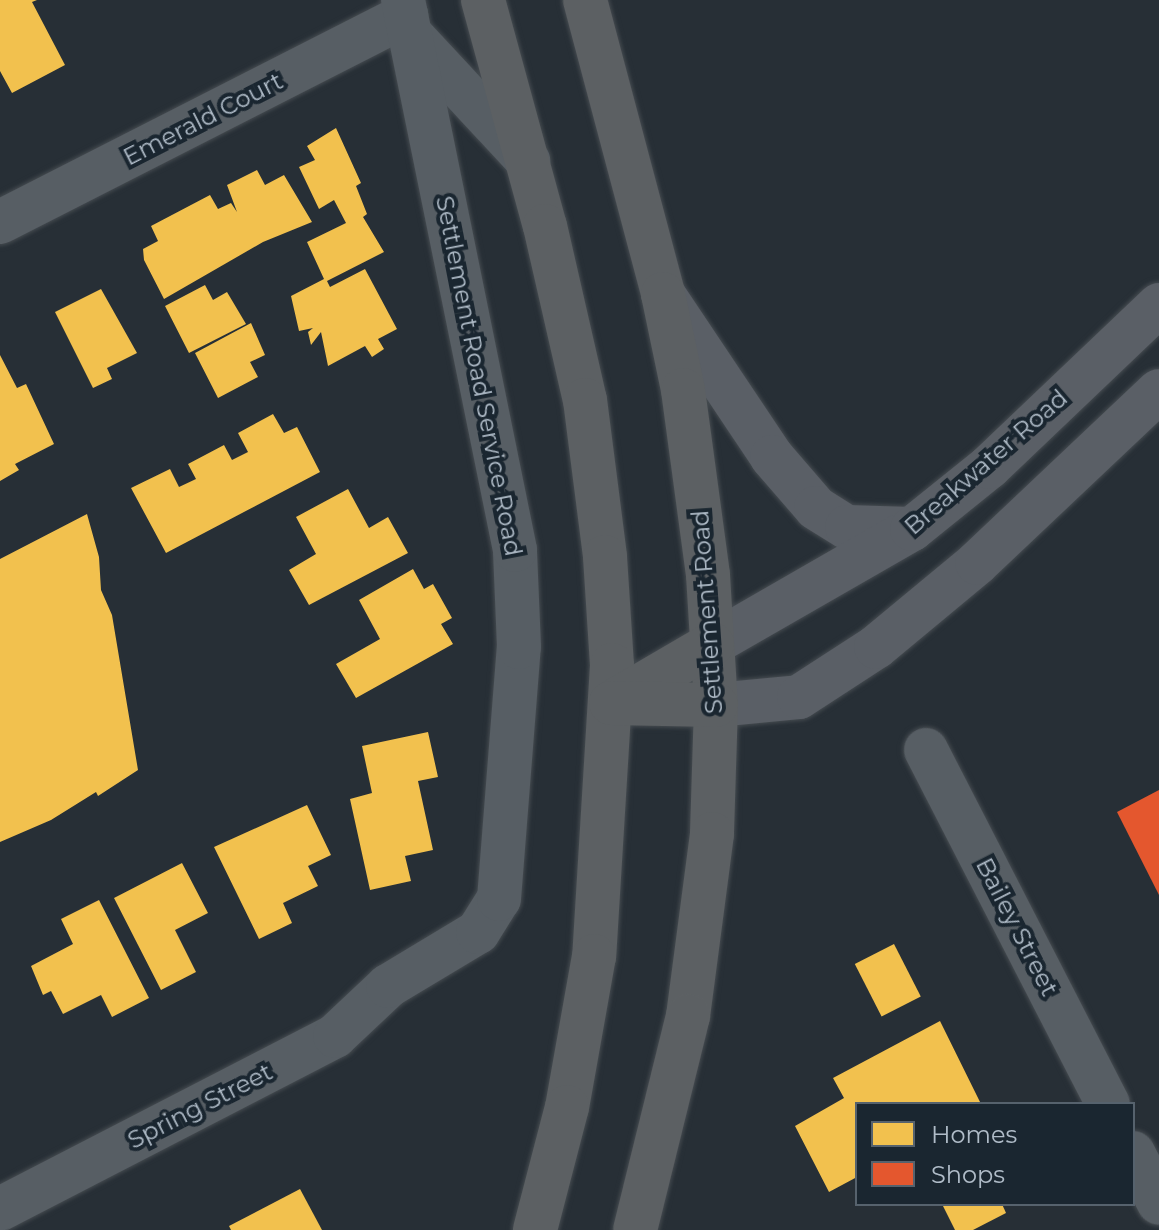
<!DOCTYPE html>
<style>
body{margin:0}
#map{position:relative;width:1159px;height:1230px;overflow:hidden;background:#272f36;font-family:Montserrat,sans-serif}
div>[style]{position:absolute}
.homes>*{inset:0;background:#f2c14e;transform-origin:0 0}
.shops>*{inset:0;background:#e4572e}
.roads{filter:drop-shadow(0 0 2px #454b50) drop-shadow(0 0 2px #454b50)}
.minor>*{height:44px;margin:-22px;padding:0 22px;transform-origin:22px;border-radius:22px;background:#575e64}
.major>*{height:44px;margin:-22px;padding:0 22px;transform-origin:22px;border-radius:22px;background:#5a5f66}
.highway>*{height:44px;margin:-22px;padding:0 22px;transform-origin:22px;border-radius:22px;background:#5c6063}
span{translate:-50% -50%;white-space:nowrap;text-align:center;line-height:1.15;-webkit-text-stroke:8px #1a2630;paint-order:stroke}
.street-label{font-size:24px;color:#b0bcc8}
.legend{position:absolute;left:855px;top:1102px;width:280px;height:104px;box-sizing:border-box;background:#1a2630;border:2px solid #56626d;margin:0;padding:10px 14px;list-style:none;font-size:24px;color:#b0bcc8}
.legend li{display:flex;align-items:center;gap:16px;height:40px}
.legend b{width:40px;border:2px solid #56626d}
</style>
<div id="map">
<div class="homes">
<div style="clip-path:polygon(0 0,37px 0,32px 2px,65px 65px,12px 93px,0 71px)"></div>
<div style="clip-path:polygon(336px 128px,361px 183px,356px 186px,367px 214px,363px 217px,384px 252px,327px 281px,330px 287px,365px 269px,397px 329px,378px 339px,384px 349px,372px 357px,365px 346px,328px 366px,321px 332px,311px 345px,308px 332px,313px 328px,299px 331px,291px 296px,324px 279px,307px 242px,346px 223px,334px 200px,319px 209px,299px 167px,315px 160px,307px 146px)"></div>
<div style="clip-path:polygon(257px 170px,265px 185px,284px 175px,312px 222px,263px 242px,164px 299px,144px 260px,143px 249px,158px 241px,151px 226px,210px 195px,218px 209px,231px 203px,237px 212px,227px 185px)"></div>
<div style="clip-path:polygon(205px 285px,213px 300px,227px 292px,246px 324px,189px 353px,165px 306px)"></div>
<div style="clip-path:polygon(101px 289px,137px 353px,107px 368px,112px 379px,93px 388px,55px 312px)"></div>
<div style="clip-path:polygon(251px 323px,265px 355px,250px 362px,258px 377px,218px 398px,195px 353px)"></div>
<div style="clip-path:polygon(0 355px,17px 388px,26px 384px,54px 444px,15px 464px,19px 470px,0 481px)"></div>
<div style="clip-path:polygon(273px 414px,284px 433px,297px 427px,320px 472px,166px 553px,131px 488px,170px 469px,179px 487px,196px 479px,188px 464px,224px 445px,232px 460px,248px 452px,238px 433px)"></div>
<div style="clip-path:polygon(348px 489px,369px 528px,388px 517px,408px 553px,309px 605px,289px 570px,316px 554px,296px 517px)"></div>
<div style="clip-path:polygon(87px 514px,99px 557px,101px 590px,112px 615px,138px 770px,98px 796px,96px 792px,51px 820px,0 842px,0 559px)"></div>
<div style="clip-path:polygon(413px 569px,424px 589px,433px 584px,452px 618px,441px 624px,453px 644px,356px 698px,336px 664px,380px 639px,359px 600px)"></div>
<div style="clip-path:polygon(428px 732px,438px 777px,418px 781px,433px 850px,405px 856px,411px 881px,370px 890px,350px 799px,372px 793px,362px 746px)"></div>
<div style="clip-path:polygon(307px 805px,331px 855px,308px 866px,318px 886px,283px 903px,292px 923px,259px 939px,214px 847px)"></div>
<div style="clip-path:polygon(182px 863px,208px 913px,175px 930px,196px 972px,161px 990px,114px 898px)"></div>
<div style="clip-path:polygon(99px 900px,149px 998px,112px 1017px,101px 995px,63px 1014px,51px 991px,43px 995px,31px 966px,73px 944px,61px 919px)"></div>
<div style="left:894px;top:944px;width:59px;height:44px;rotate:63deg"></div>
<div style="clip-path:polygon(940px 1021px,981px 1104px,857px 1104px,857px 1177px,829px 1192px,795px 1126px,844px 1098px,833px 1078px)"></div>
<div style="clip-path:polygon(300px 1189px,322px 1230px,231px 1230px,229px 1226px)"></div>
<div style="clip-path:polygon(942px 1204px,1002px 1204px,1006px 1213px,973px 1230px,955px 1230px)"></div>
</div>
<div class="shops">
<div style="clip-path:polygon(1159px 790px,1159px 895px,1117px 812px)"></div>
</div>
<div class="roads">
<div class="minor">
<div style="left:412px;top:36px;width:171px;rotate:47.1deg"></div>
<div style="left:0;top:222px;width:456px;rotate:-27deg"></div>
<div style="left:926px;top:750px;width:398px;rotate:62.8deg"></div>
<div style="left:1133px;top:1153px;width:56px;rotate:62.5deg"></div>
<div style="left:0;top:1209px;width:377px;rotate:-27.3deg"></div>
<div style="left:335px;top:1036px;width:73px;rotate:-43.3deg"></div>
<div style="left:388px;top:986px;width:105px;rotate:-31deg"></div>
<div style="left:478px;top:932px;width:39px;rotate:-58deg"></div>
<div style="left:499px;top:899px;width:253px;rotate:-85.5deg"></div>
<div style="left:519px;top:647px;width:97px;rotate:-92.4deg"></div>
<div style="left:515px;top:550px;width:561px;rotate:-101.51deg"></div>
</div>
<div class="major">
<div style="left:663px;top:294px;width:196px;rotate:56.2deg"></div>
<div style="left:772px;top:457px;width:67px;rotate:49.2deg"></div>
<div style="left:816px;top:508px;width:36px;rotate:32deg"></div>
<div style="left:847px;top:527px;width:65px;rotate:1.8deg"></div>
<div style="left:712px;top:644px;width:231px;rotate:-29.9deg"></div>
<div style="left:912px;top:529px;width:99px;rotate:-38.8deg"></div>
<div style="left:989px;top:467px;width:235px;rotate:-43.6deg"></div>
<div style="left:716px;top:705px;width:83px;rotate:-5.5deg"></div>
<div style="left:799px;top:697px;width:92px;rotate:-33deg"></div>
<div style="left:876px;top:647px;width:131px;rotate:-39.7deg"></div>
<div style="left:977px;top:563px;width:250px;rotate:-43.4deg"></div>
</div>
<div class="highway">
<div style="left:483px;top:0;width:234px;rotate:74.7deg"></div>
<div style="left:545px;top:226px;width:179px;rotate:77.1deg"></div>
<div style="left:585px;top:400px;width:158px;rotate:82.7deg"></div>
<div style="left:605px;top:557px;width:108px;rotate:86.3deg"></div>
<div style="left:612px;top:665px;width:292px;rotate:93.5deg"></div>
<div style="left:594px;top:956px;width:153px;rotate:100.1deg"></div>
<div style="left:567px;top:1107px;width:127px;rotate:104.6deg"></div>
<div style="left:585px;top:0;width:304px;rotate:75.1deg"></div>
<div style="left:663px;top:294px;width:98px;rotate:78.2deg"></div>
<div style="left:683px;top:390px;width:187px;rotate:82.3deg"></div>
<div style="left:708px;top:575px;width:130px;rotate:86.5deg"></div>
<div style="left:716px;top:705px;width:129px;rotate:91.8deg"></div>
<div style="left:712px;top:834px;width:184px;rotate:97.5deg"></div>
<div style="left:688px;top:1016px;width:220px;rotate:103.9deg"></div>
<div style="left:611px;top:703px;width:117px;rotate:-30.3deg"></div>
<div style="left:611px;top:703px;width:105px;rotate:1.1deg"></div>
</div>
</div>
<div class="street-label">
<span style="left:203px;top:119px;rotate:-27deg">Emerald Court</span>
<span style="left:479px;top:376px;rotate:79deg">Settlement Road Service Road</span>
<span style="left:986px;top:462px;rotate:-41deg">Breakwater Road</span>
<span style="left:707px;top:612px;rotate:-94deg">Settlement Road</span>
<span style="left:1017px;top:927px;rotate:63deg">Bailey Street</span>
<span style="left:200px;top:1106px;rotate:-27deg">Spring Street</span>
</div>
<ul class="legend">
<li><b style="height:22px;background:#f2c14e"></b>Homes</li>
<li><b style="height:22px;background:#e4572e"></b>Shops</li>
</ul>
</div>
